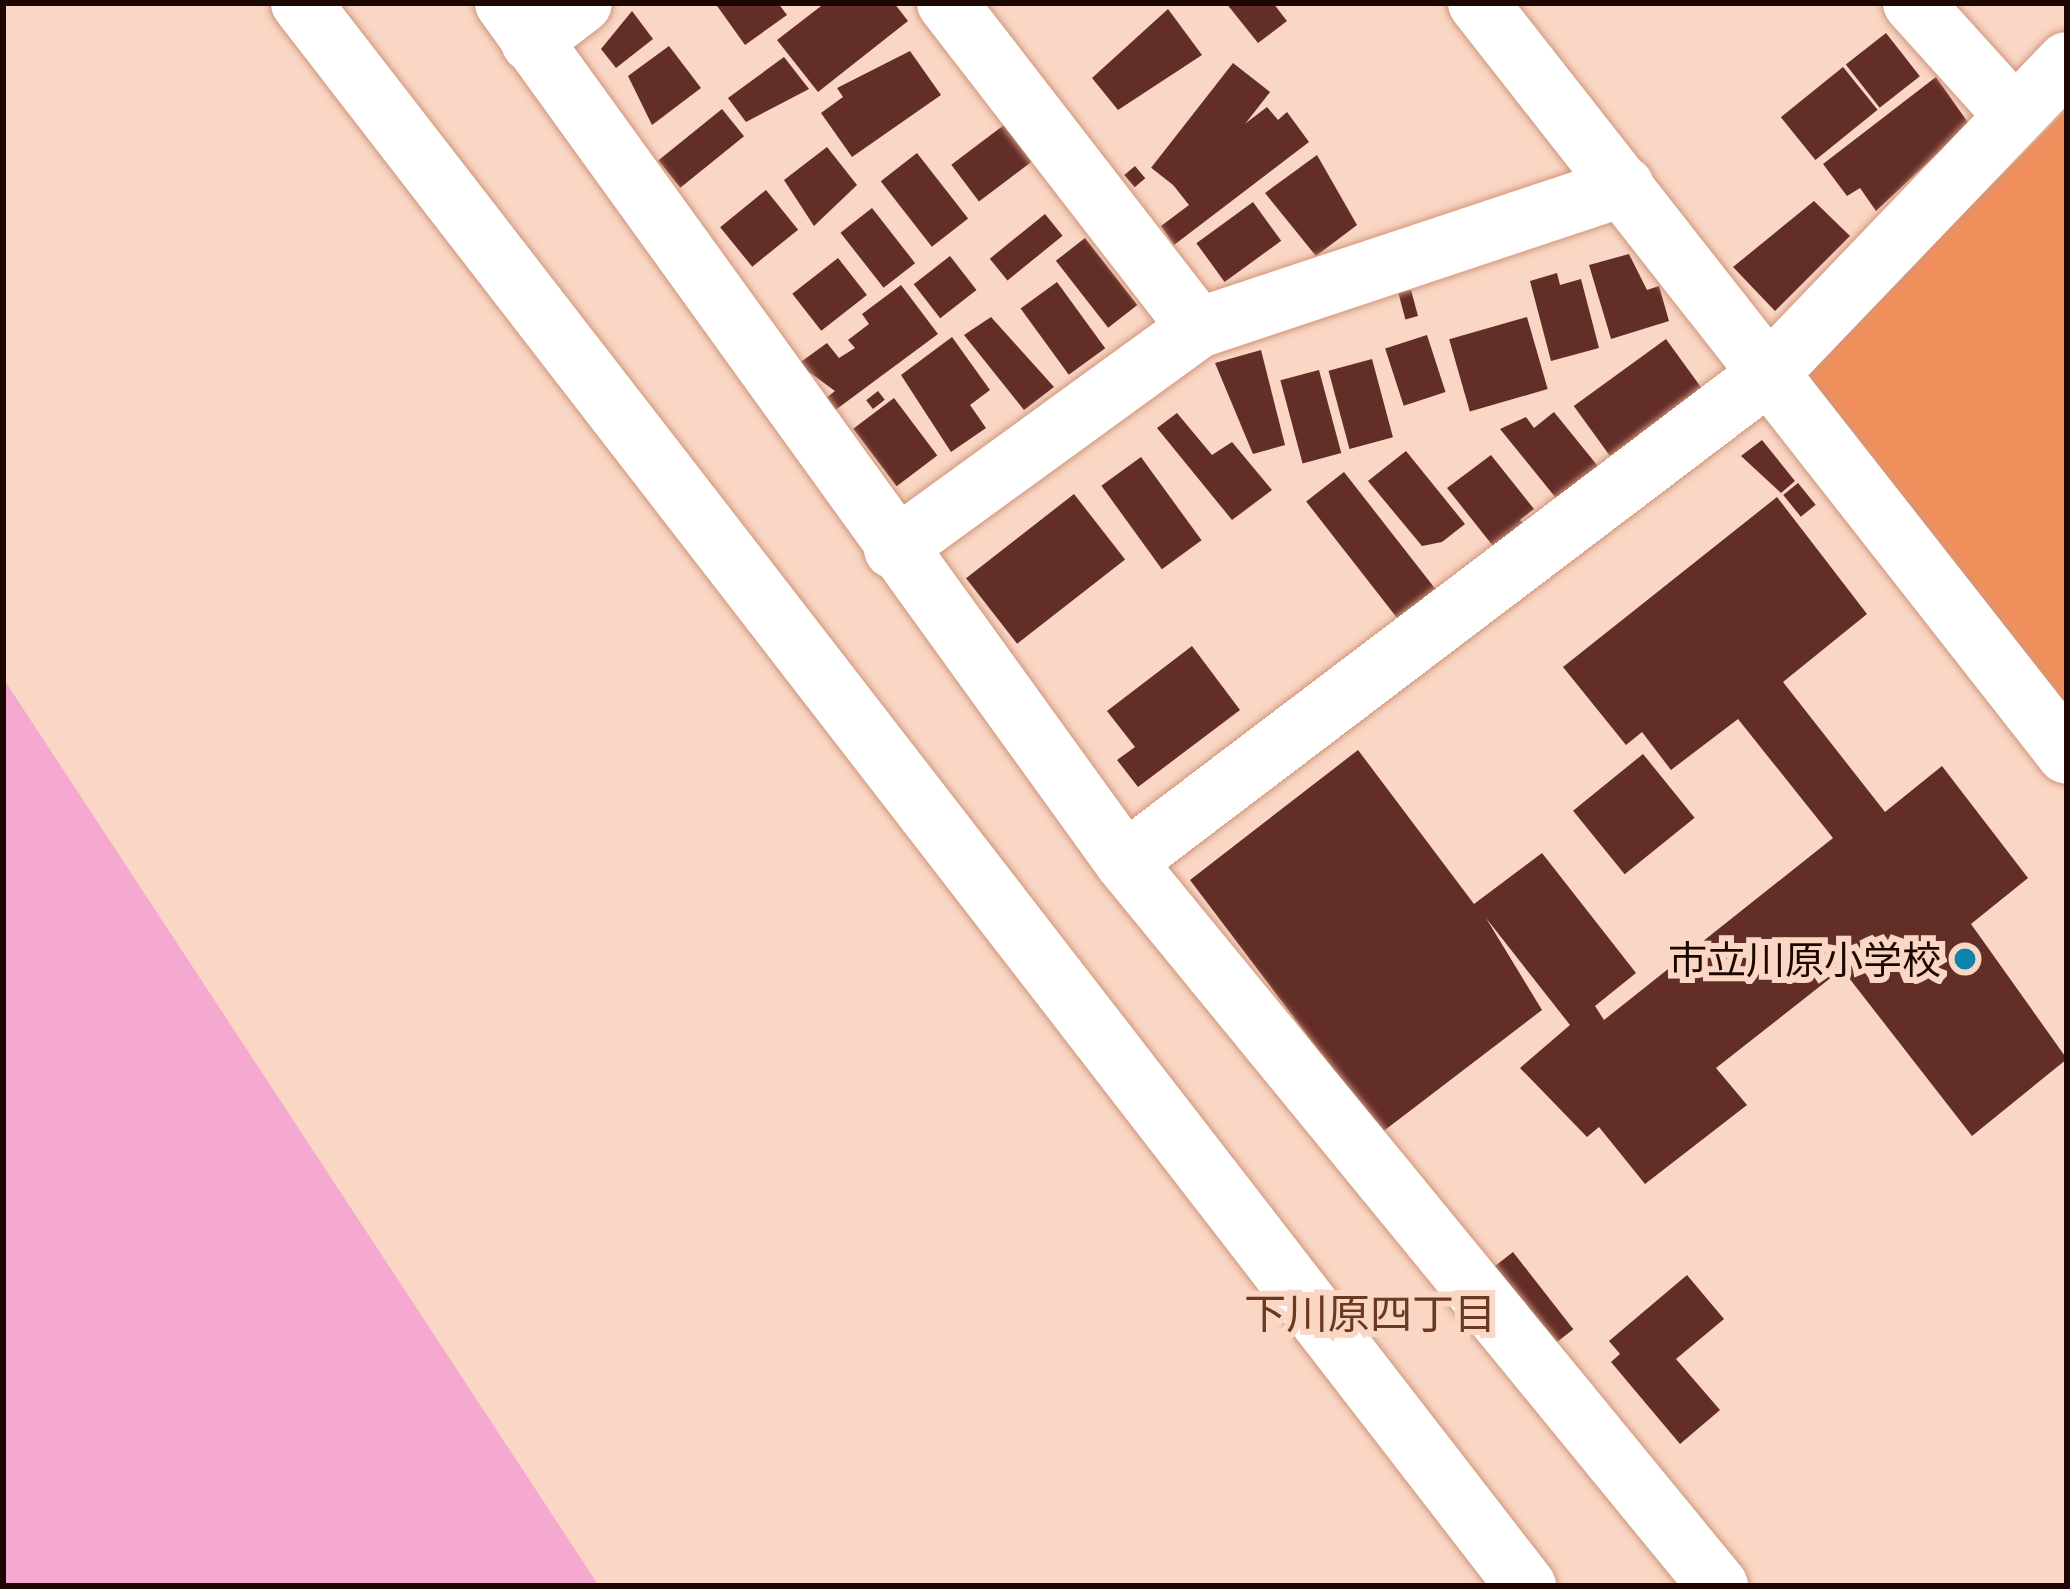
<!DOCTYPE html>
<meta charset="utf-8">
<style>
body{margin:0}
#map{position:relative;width:2070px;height:1589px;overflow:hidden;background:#fad6c4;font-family:"Exo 2","Noto Sans JP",sans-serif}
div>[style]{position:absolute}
.green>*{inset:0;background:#f1905d}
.water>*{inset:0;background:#f5a9d0}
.building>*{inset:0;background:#632d28;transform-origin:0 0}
.roads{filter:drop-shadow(0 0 3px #cf967a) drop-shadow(0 0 3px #cf967a)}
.street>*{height:60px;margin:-30px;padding:0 30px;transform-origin:30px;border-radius:30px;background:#fff}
.dots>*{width:33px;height:33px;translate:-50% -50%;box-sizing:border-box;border:6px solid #fad6c4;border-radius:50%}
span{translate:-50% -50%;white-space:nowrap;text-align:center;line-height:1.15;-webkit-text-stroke:12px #fad6c4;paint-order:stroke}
.poi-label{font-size:39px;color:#1c0801}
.right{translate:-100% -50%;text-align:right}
.neighbourhood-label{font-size:42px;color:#6a391f}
.frame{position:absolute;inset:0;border:6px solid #1c0801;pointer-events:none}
</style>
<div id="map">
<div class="green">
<div style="clip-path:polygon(2067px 109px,2067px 720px,1809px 400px,1810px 369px)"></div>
</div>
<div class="water">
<div style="clip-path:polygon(3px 678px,599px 1586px,3px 1586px)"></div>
</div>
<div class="building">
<div style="clip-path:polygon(715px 3px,778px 3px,787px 15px,745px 45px)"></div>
<div style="clip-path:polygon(825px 3px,894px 3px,908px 21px,818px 92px,777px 40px)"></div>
<div style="clip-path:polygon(1226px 3px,1273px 3px,1287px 21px,1258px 43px)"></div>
<div style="clip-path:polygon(1168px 9px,1202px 55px,1118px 110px,1092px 78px)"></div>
<div style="clip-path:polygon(632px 11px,653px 39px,616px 68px,601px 49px)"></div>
<div style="left:1886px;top:33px;width:55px;height:51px;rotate:52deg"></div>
<div style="clip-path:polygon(669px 46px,701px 88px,652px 125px,628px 76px)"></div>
<div style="clip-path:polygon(910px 51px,941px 95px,852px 157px,821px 113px,843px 97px,837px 88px)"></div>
<div style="clip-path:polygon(784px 57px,809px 89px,746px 122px,728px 98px)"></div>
<div style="left:1233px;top:63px;width:47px;height:133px;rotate:38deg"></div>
<div style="left:1843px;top:67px;width:55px;height:80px;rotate:51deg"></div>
<div style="clip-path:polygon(1936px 77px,1969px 124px,1876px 211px,1860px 188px,1847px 196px,1823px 164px)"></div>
<div style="clip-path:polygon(1267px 107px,1278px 120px,1287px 112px,1309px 142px,1174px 245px,1161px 226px,1189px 205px,1170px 181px)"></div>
<div style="left:722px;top:109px;width:35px;height:82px;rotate:51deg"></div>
<div style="left:1008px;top:122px;width:46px;height:71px;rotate:53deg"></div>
<div style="clip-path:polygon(827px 147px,857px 185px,814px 226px,784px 180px)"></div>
<div style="left:917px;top:153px;width:83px;height:46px;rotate:52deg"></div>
<div style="clip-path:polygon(1317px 155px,1357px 225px,1316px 256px,1265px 193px)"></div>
<div style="left:1135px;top:166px;width:16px;height:14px;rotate:50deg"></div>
<div style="left:766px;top:190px;width:51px;height:59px;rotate:51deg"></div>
<div style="clip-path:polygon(1814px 201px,1850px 236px,1775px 311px,1733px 267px)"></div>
<div style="left:1253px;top:202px;width:48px;height:70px;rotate:54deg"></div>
<div style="left:872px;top:208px;width:70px;height:40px;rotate:52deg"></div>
<div style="left:1045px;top:214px;width:28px;height:71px;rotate:51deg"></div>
<div style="left:1085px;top:238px;width:85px;height:37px;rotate:52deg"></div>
<div style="clip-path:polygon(1629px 254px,1647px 290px,1659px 286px,1669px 321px,1611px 339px,1589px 265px)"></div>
<div style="left:950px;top:256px;width:43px;height:46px;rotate:52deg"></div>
<div style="left:838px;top:258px;width:47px;height:58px;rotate:52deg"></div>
<div style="clip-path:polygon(1557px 273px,1560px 285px,1581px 279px,1599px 348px,1551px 361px,1530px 281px)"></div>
<div style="left:1057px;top:282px;width:82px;height:45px;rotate:54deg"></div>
<div style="clip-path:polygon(901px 285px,938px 334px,834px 411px,826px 398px,835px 391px,798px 364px,827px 343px,839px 358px,855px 348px,848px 340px,869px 324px,862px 314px)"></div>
<div style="left:1411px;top:290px;width:27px;height:13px;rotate:75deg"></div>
<div style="clip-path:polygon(991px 317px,1054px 387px,1024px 410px,964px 335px)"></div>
<div style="left:1527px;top:317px;width:75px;height:81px;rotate:74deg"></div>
<div style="left:1427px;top:335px;width:60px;height:44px;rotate:72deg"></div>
<div style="clip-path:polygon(952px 337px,990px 390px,970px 405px,986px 428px,951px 452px,901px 375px)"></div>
<div style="left:1666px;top:339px;width:66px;height:114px;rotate:54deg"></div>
<div style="clip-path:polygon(1261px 350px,1285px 445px,1253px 454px,1215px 363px)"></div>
<div style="left:1372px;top:359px;width:81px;height:45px;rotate:75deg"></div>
<div style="left:1319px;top:370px;width:86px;height:40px;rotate:75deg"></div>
<div style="left:878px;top:391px;width:11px;height:15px;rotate:52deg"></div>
<div style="left:894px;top:398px;width:72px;height:51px;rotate:53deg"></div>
<div style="clip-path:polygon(1554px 412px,1601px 470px,1560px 503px,1500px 429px,1526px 417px,1534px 428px)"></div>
<div style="clip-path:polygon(1177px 413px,1212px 455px,1232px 442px,1272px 490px,1232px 520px,1157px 428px)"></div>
<div style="clip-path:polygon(1762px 440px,1795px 481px,1781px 493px,1741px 456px)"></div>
<div style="clip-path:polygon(1406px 451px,1465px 524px,1442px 542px,1422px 546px,1368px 481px)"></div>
<div style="clip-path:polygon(1491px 455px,1534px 509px,1520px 520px,1528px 529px,1497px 551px,1447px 488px)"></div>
<div style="left:1141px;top:457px;width:103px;height:49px;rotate:54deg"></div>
<div style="left:1344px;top:472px;width:157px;height:48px;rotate:52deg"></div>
<div style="left:1798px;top:483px;width:28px;height:19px;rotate:51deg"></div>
<div style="left:1074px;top:494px;width:83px;height:137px;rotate:52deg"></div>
<div style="clip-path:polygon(1777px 497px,1867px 614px,1783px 682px,1885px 812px,1942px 766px,2028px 878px,1971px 924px,2067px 1059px,1972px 1136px,1842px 969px,1716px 1068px,1747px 1105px,1645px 1184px,1599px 1127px,1587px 1137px,1520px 1068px,1570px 1025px,1486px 918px,1542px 1010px,1381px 1133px,1190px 880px,1358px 750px,1474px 904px,1542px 853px,1636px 973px,1595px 1006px,1604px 1020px,1833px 838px,1738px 719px,1671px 770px,1642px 732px,1626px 745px,1563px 667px)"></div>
<div style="clip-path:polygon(1192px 646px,1240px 710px,1138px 787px,1117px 760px,1135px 747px,1107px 711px)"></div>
<div style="left:1643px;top:754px;width:82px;height:90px;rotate:51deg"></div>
<div style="left:1513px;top:1252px;width:98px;height:37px;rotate:52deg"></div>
<div style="clip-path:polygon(1687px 1275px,1724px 1319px,1676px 1359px,1720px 1410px,1680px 1444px,1611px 1362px,1620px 1354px,1609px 1341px)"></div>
</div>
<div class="roads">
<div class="street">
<div style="left:301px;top:3px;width:2002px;rotate:52.27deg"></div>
<div style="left:505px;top:3px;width:1059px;rotate:54.18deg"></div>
<div style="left:1125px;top:862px;width:936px;rotate:50.68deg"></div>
<div style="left:947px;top:3px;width:411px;rotate:52.3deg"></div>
<div style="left:1478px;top:3px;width:954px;rotate:51.89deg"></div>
<div style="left:1913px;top:3px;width:152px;rotate:47.9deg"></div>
<div style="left:531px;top:42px;width:64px;rotate:-37.4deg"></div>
<div style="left:894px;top:549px;width:376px;rotate:-36deg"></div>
<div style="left:1198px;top:328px;width:449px;rotate:-18.4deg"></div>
<div style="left:1125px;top:862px;width:804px;rotate:-37.17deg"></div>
<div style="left:1766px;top:376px;width:435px;rotate:-46.2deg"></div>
</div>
</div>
<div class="dots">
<div style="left:1965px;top:959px;background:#0f84aa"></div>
</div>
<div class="poi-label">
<span class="right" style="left:1941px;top:959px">市立川原小学校</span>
</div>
<div class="neighbourhood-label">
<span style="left:1370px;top:1312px">下川原四丁目</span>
</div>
<div class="frame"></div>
</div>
